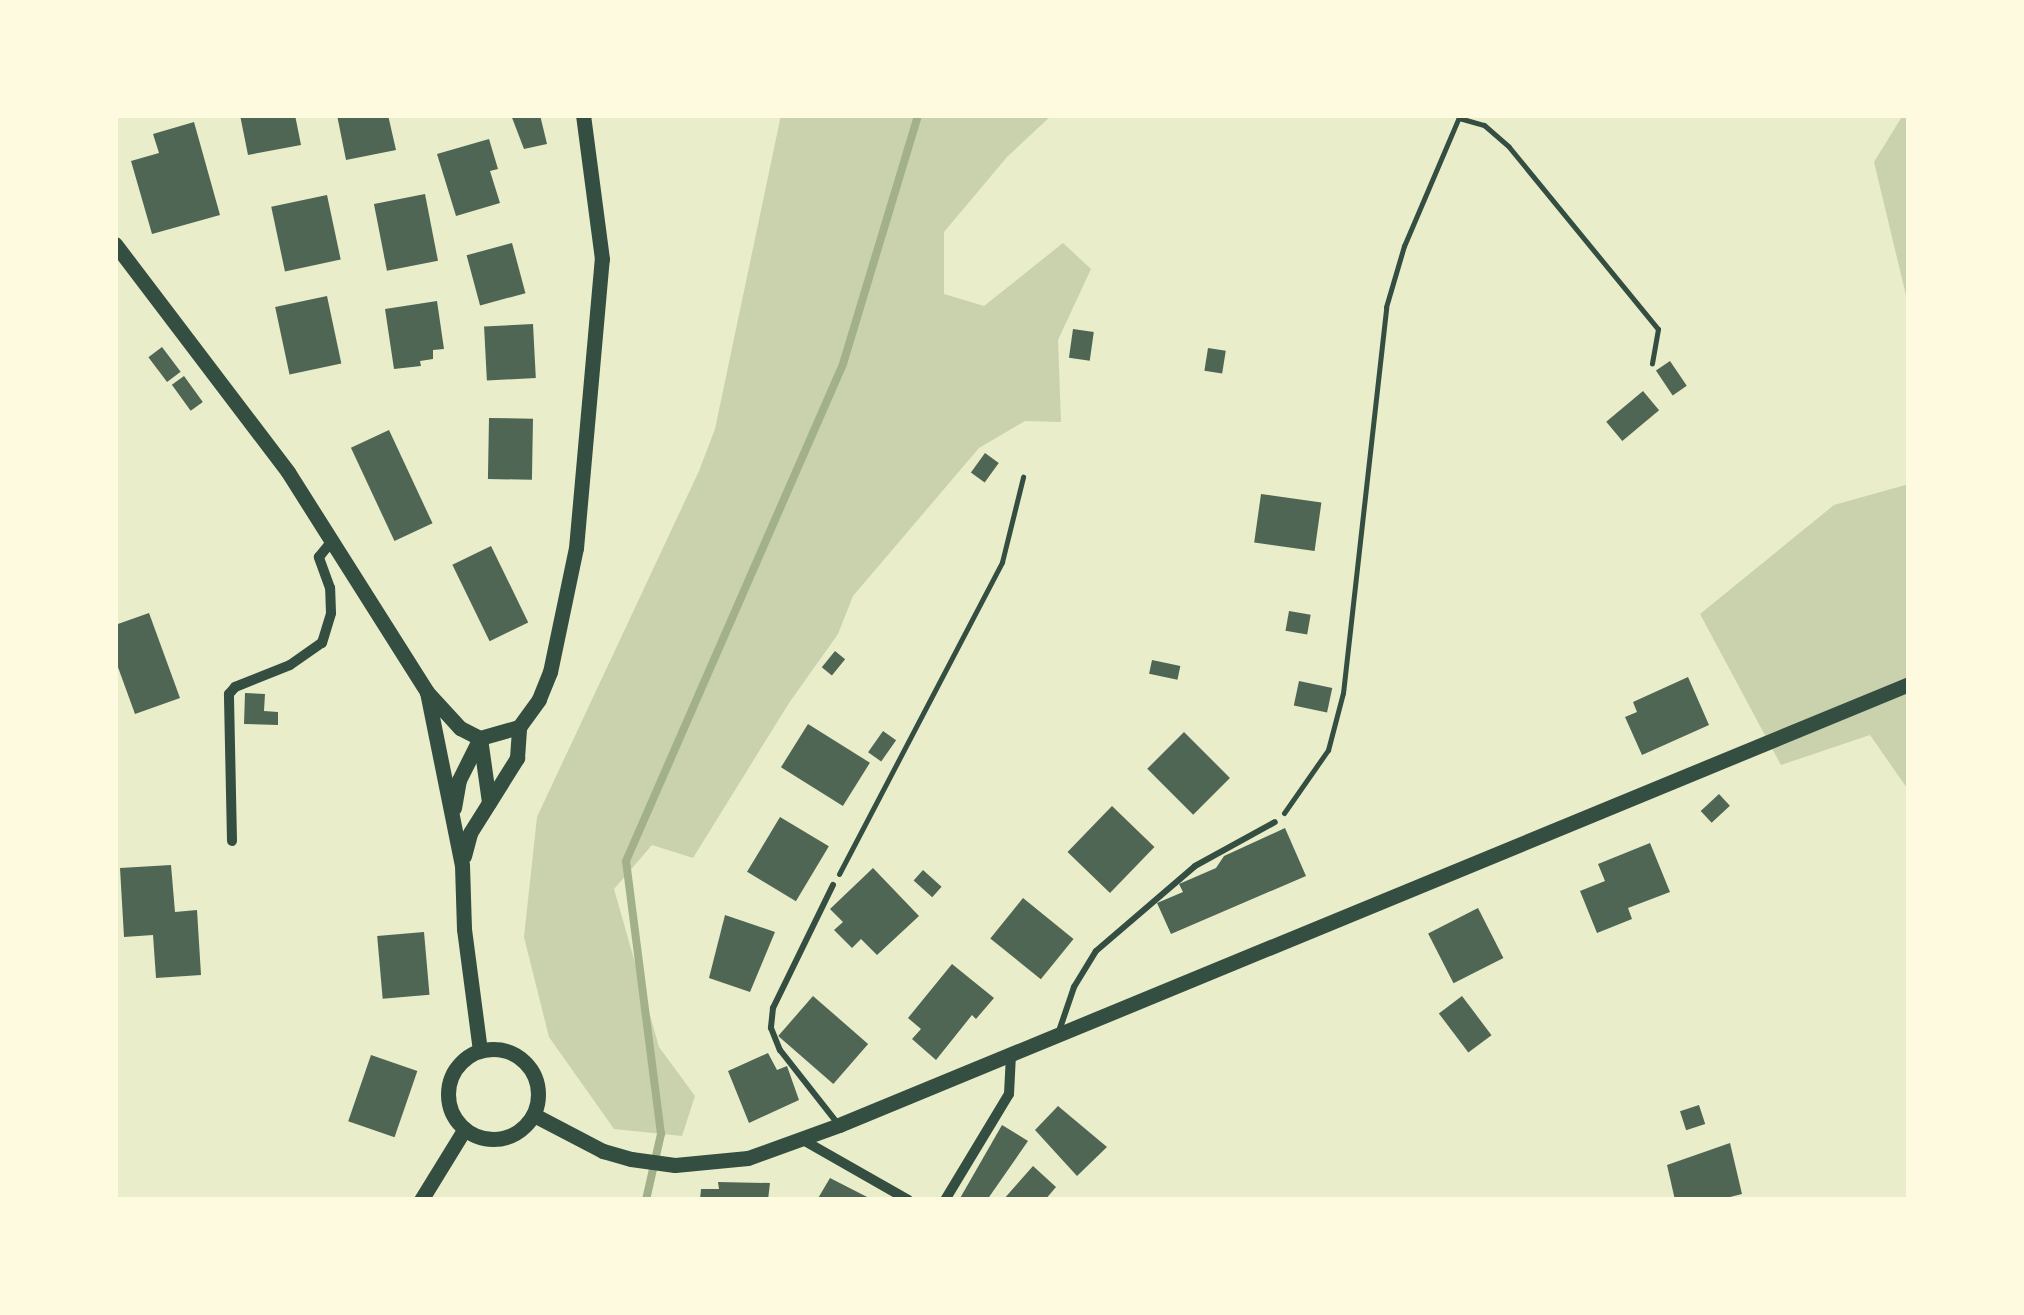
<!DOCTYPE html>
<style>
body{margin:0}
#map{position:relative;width:2024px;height:1315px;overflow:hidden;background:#e9edc9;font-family:Commissioner,sans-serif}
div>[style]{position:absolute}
.green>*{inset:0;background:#cad2ad}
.stream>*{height:8px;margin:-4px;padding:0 4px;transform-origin:4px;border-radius:4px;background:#a3b18a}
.building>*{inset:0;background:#4f6655;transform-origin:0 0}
.path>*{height:5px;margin:-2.5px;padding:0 2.5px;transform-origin:2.5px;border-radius:2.5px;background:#344e41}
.service>*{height:6px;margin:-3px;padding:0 3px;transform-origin:3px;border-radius:3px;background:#344e41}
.minor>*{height:10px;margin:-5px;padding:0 5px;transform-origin:5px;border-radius:5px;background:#344e41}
.tertiary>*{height:15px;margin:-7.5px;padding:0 7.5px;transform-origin:7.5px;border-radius:7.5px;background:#344e41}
.tertiary>.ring{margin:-7.5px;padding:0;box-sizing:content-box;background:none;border:15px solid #344e41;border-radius:50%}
span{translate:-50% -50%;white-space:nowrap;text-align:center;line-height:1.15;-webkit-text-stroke:10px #fefae0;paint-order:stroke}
.frame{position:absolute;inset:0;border:118px solid #fefae0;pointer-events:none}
</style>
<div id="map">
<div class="green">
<div style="clip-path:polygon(781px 115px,1052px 115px,1007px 157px,944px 232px,944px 294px,984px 306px,1063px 243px,1091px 269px,1058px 340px,1061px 422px,1025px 421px,979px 448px,853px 596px,838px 634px,789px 703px,693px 858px,652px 845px,614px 889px,659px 1047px,695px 1096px,682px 1136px,614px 1129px,549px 1037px,524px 937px,537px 817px,699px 471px,715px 429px)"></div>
<div style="clip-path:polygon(1903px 115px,1909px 115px,1909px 308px,1874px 162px)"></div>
<div style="clip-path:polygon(1909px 484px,1909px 791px,1870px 735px,1781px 765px,1700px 614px,1834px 505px)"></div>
</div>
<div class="stream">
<div style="left:646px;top:1200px;width:68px;rotate:-77.2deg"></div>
<div style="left:661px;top:1134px;width:275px;rotate:-97.3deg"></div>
<div style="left:626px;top:861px;width:542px;rotate:-66.41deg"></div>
<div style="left:843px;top:364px;width:260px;rotate:-73.2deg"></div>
</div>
<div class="building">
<div style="clip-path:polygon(240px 115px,295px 115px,301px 145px,248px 155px)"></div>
<div style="clip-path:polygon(337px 115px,388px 115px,396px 150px,346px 160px)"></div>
<div style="clip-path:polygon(511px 115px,540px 115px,547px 144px,524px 149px)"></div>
<div style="clip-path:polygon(194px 122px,220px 215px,152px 234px,131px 161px,159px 153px,153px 134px)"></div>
<div style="clip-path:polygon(489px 139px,498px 169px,490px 171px,500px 203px,456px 216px,437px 154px)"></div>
<div style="left:425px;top:194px;width:68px;height:52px;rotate:79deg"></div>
<div style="left:327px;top:195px;width:66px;height:57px;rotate:78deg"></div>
<div style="left:512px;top:243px;width:52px;height:47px;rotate:75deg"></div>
<div style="left:327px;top:296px;width:69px;height:53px;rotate:78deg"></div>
<div style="clip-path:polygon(437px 301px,444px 349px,433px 350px,433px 359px,420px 361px,421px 366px,394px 369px,385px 309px)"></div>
<div style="left:533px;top:324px;width:54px;height:49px;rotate:87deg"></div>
<div style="left:1073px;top:329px;width:21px;height:29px;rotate:8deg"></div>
<div style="left:162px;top:347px;width:31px;height:17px;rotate:53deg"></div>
<div style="left:1208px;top:348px;width:18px;height:23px;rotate:9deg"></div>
<div style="left:1670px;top:361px;width:30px;height:17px;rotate:56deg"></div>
<div style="left:184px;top:376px;width:32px;height:15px;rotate:54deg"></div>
<div style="left:1643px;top:391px;width:25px;height:48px;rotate:50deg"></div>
<div style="left:489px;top:418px;width:44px;height:61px;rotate:1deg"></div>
<div style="left:389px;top:430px;width:103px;height:42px;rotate:65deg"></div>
<div style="left:985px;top:453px;width:17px;height:24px;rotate:36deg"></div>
<div style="left:1261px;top:494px;width:61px;height:49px;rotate:8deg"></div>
<div style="left:491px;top:546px;width:85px;height:43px;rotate:64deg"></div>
<div style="left:1289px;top:611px;width:22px;height:20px;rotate:10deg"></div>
<div style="clip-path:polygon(149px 613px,180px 698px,135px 714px,115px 659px,115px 625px)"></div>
<div style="left:835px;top:651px;width:13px;height:21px;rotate:39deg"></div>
<div style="left:1152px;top:660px;width:29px;height:14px;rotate:12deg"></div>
<div style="clip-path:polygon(1688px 677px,1709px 725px,1642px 755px,1625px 717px,1637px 712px,1633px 702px)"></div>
<div style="left:1299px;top:681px;width:34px;height:25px;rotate:12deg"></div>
<div style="clip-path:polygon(245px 693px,265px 694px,264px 711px,278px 712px,278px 725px,244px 724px)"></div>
<div style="left:808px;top:724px;width:73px;height:51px;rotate:32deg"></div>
<div style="left:883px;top:731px;width:16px;height:26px;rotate:35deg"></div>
<div style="left:1184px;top:732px;width:65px;height:52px;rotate:45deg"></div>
<div style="left:1719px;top:794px;width:16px;height:25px;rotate:47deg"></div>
<div style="left:1112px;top:806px;width:59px;height:64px;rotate:44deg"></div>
<div style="left:780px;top:817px;width:57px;height:64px;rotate:31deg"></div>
<div style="clip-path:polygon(1285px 828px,1306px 876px,1171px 934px,1157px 903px,1183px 892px,1179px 884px,1216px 868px,1224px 856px)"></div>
<div style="clip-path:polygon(1650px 843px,1670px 892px,1628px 908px,1632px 919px,1597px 933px,1580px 891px,1605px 881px,1598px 864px)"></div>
<div style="clip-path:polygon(171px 865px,175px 912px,197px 910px,201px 975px,156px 978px,153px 935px,124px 937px,120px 868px)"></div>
<div style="clip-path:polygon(873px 868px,919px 916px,877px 955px,861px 939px,852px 948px,834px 930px,843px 922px,830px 909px)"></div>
<div style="left:923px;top:870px;width:25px;height:14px;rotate:42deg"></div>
<div style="left:1023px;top:898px;width:65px;height:52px;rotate:39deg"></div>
<div style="left:1478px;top:908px;width:56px;height:56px;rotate:63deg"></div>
<div style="clip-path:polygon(725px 915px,775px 932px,750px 992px,709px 978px)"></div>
<div style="left:424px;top:932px;width:63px;height:47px;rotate:85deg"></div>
<div style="clip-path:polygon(952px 964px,994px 998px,976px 1019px,972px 1015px,936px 1060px,912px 1039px,921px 1029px,908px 1018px)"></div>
<div style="left:813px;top:996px;width:73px;height:53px;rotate:41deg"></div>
<div style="left:1462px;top:996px;width:49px;height:29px;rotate:53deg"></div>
<div style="clip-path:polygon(768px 1053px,777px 1070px,787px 1066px,799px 1100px,749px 1123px,728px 1071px)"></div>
<div style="left:371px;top:1055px;width:49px;height:70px;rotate:19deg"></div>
<div style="left:1699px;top:1105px;width:20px;height:20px;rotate:72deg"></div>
<div style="clip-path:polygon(1058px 1106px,1107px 1147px,1077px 1176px,1035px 1130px)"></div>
<div style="clip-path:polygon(1002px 1125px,1028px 1141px,987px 1200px,959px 1200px)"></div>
<div style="clip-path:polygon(1730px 1143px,1742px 1194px,1718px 1200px,1675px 1200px,1667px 1165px)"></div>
<div style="clip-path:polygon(1033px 1166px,1056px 1187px,1045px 1200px,1003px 1200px)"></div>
<div style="clip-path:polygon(830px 1178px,873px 1200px,817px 1200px)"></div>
<div style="clip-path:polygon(718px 1182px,770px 1183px,768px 1200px,700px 1200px,701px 1189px,719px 1189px)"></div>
</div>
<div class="path">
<div style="left:1459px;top:118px;width:26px;rotate:16deg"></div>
<div style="left:1484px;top:125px;width:33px;rotate:41deg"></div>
<div style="left:1509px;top:147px;width:235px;rotate:50.7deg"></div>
<div style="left:1658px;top:329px;width:35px;rotate:100deg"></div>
<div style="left:1284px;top:813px;width:77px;rotate:-55.1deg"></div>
<div style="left:1328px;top:750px;width:59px;rotate:-75.3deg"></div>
<div style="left:1343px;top:693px;width:388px;rotate:-83.6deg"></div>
<div style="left:1386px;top:307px;width:64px;rotate:-73.6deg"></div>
<div style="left:1404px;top:246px;width:142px;rotate:-66.9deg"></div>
<div style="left:839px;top:874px;width:352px;rotate:-62.4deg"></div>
<div style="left:1002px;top:562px;width:88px;rotate:-76.1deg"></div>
</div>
<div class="service">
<div style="left:833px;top:885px;width:137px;rotate:116deg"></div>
<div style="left:773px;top:1008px;width:20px;rotate:96deg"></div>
<div style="left:771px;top:1028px;width:24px;rotate:68deg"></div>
<div style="left:780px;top:1050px;width:94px;rotate:51.9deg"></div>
<div style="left:1058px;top:1034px;width:50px;rotate:-71.2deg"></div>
<div style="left:1074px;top:987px;width:42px;rotate:-58.6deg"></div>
<div style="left:1096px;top:951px;width:130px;rotate:-40.6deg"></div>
<div style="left:1195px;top:866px;width:91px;rotate:-28.8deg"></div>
</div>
<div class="minor">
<div style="left:232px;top:841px;width:147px;rotate:-91.2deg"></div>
<div style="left:229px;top:694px;width:9px;rotate:-49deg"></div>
<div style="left:235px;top:687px;width:59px;rotate:-21.8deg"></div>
<div style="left:290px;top:665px;width:39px;rotate:-35deg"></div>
<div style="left:322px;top:643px;width:31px;rotate:-73deg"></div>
<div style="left:331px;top:613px;width:25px;rotate:-92deg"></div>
<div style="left:330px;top:588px;width:33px;rotate:-110deg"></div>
<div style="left:319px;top:557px;width:22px;rotate:-51deg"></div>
<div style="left:803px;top:1140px;width:121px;rotate:29.7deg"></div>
<div style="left:945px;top:1200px;width:124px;rotate:-58.9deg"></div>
<div style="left:1009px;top:1094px;width:40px;rotate:-87.1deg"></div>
</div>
<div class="tertiary">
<div style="left:115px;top:244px;width:286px;rotate:52.8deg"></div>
<div style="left:288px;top:472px;width:260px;rotate:57.7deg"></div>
<div style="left:427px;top:692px;width:49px;rotate:47.5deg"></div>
<div style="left:460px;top:728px;width:22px;rotate:27deg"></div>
<div style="left:427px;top:692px;width:177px;rotate:78.6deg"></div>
<div style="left:462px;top:865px;width:64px;rotate:88.2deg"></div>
<div style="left:464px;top:929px;width:122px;rotate:82.5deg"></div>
<div style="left:480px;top:738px;width:41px;rotate:-15.8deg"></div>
<div style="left:519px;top:727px;width:34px;rotate:-54deg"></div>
<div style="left:539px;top:699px;width:29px;rotate:-68deg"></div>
<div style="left:550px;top:672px;width:127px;rotate:-78.2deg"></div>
<div style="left:576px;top:548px;width:290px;rotate:-84.9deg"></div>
<div style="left:602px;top:259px;width:145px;rotate:-97.5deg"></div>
<div style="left:480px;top:738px;width:65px;rotate:82deg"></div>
<div style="left:454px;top:808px;width:28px;rotate:-80deg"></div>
<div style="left:459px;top:780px;width:47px;rotate:-63.4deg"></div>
<div style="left:464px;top:856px;width:24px;rotate:-75deg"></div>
<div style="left:470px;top:833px;width:89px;rotate:-57.9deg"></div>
<div style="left:517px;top:758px;width:31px;rotate:-86deg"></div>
<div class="ring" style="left:448px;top:1049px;width:75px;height:75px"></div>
<div style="left:534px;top:1115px;width:78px;rotate:27.6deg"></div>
<div style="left:603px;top:1151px;width:29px;rotate:16deg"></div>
<div style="left:631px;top:1159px;width:44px;rotate:7.8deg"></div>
<div style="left:675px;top:1165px;width:73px;rotate:-5.5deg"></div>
<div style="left:748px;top:1158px;width:97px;rotate:-19.9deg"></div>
<div style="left:839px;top:1125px;width:1157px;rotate:-22.4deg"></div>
<div style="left:421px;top:1200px;width:82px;rotate:-58.4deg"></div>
</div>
<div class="frame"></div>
</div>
